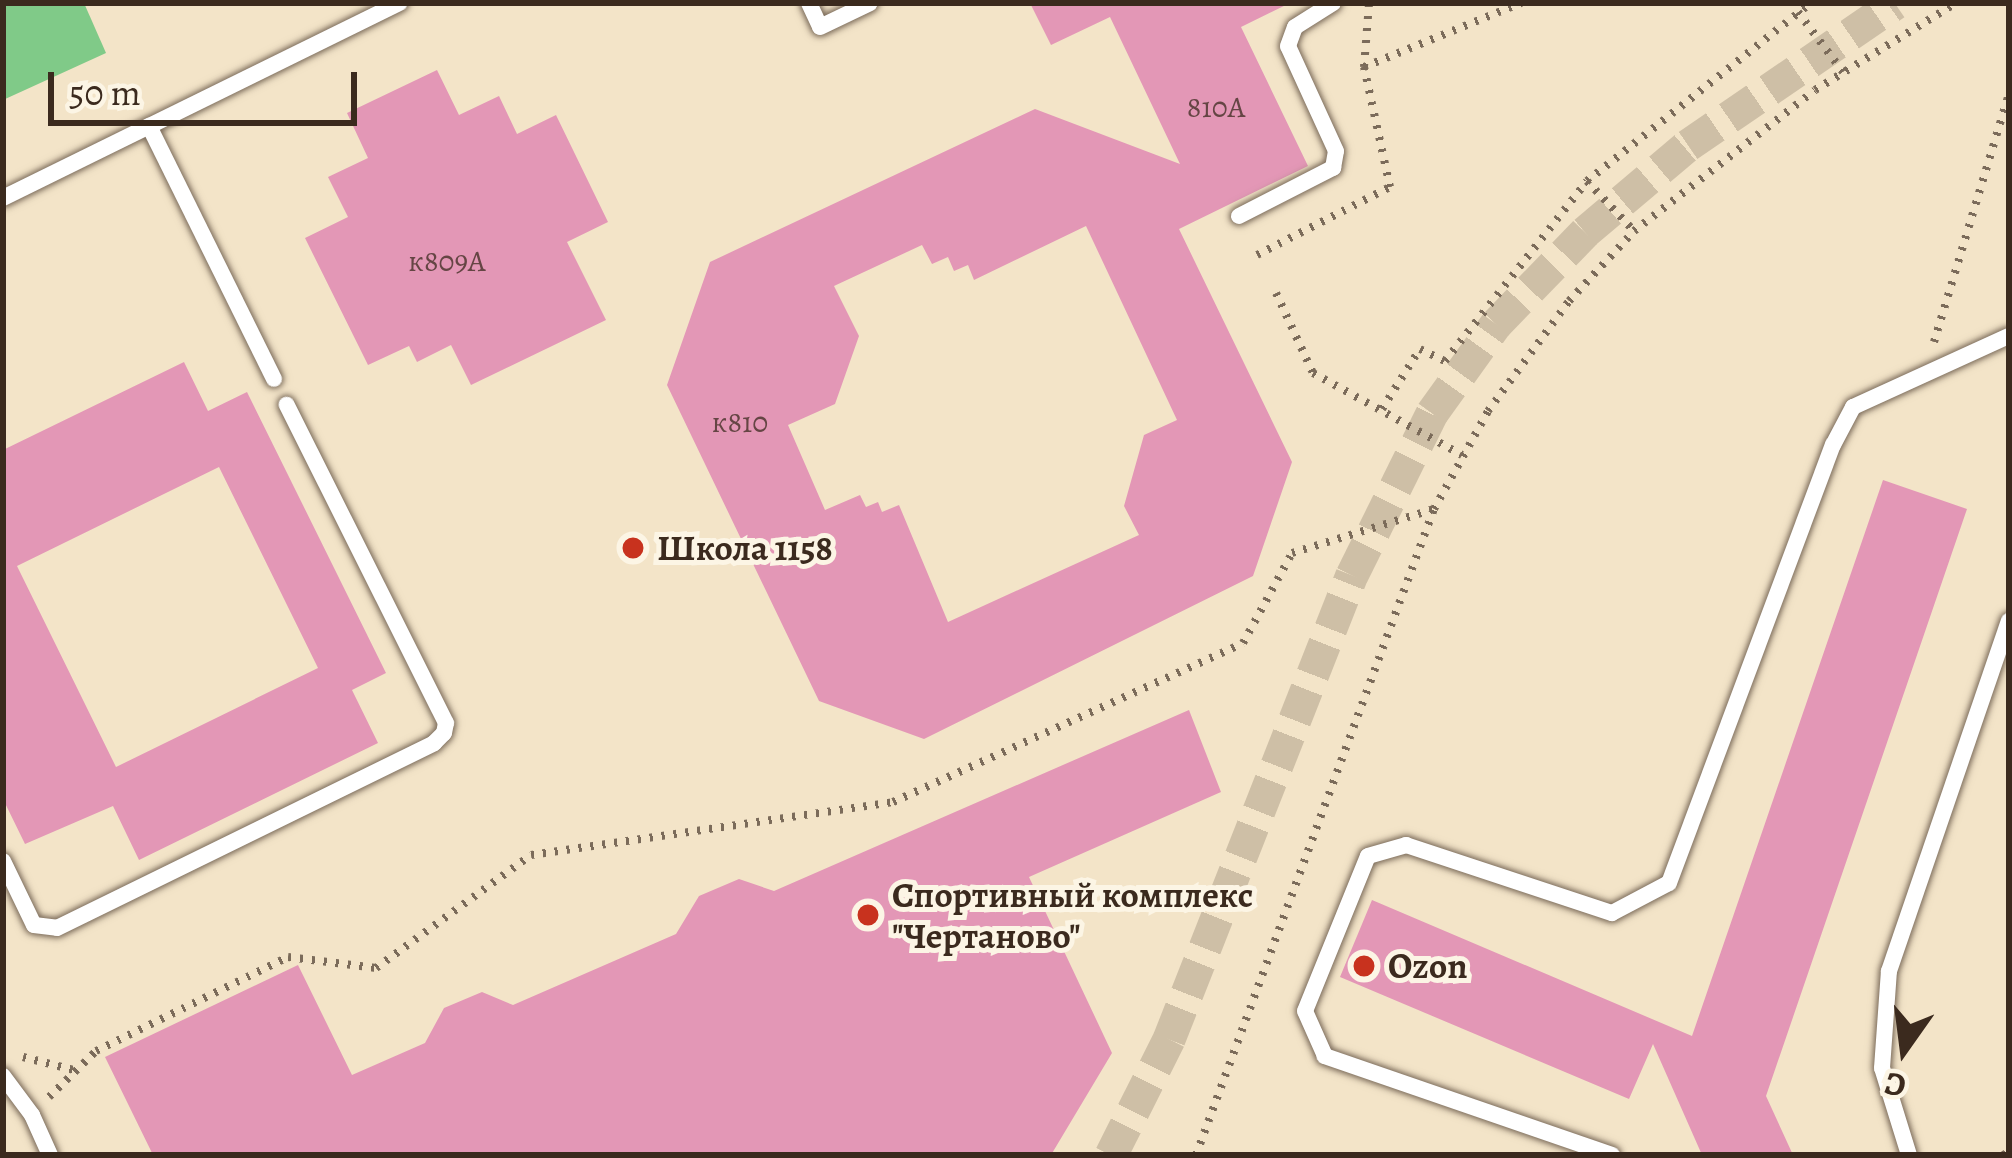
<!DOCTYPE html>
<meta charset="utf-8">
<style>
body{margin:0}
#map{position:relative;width:2012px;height:1158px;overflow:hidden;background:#f3e4c8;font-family:Alegreya,serif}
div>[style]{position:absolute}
.green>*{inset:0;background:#80ca88}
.building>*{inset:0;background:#e397b6}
.street-tunnel>*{height:33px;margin-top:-16.5px;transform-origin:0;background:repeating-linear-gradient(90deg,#cebfa6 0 33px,transparent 0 49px)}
.path>*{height:8px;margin-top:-4px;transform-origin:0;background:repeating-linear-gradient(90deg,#7b6b5a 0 3px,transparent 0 12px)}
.roads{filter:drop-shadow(0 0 3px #7b6b5a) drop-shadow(0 0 3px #7b6b5a)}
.lane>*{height:16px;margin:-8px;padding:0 8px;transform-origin:8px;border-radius:8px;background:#fff}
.dots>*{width:33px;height:33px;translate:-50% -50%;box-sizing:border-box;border:6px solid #fcf5e5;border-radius:50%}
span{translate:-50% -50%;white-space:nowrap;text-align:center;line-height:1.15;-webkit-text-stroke:10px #fcf5e5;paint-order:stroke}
.number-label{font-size:30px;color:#654544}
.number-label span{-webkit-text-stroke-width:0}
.poi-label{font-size:36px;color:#3b2a1e;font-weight:700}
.left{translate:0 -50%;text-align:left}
.frame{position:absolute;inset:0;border:6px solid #3b2a1e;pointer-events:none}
.north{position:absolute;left:1844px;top:990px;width:120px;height:120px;-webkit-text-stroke:9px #fcf5e5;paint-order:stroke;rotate:194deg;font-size:33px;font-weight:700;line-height:48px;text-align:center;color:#3b2a1e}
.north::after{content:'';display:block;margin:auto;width:42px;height:54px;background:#3b2a1e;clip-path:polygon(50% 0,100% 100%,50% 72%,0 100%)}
.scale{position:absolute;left:48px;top:72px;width:309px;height:54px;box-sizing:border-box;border:6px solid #3b2a1e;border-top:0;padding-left:15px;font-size:36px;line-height:42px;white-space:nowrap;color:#3b2a1e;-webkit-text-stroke:9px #fcf5e5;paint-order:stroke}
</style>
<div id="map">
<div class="green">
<div style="clip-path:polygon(3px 3px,84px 3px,106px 53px,3px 100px)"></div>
</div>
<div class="building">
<div style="clip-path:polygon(evenodd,1030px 3px,1290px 3px,1241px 27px,1308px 166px,1179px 229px,1292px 462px,1253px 576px,924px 739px,819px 701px,667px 385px,710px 262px,1035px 109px,1180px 164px,1110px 17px,1051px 45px,1030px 3px,1086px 226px,1177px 420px,1144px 435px,1124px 506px,1139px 535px,948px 622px,899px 505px,882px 512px,878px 502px,866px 507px,860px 495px,825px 510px,788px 425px,835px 404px,859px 336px,834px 286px,922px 245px,932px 264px,948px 257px,954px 271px,968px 265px,974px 280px,1086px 226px)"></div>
<div style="clip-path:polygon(437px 70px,459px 115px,499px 96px,517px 134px,556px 115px,608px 222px,567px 242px,606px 320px,471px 385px,451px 345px,417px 362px,409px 346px,368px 365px,305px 238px,348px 217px,328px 177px,368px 158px,347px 113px)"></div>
<div style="clip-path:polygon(evenodd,184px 362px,208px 411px,247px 392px,386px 673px,352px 690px,378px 743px,139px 860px,113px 806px,25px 844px,3px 799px,3px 450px,184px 362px,219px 467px,318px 668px,116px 767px,17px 566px,219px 467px)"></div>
<div style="clip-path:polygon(1883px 480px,1967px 509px,1766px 1096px,1793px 1155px,1702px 1155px,1653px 1044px,1629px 1099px,1340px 977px,1372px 900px,1692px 1036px)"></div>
<div style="clip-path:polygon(1189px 710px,1221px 792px,1029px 877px,1112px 1053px,1051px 1155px,153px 1155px,105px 1057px,298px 965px,352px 1075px,425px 1043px,444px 1008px,482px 992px,513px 1005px,676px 934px,699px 896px,739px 879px,774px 891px)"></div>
</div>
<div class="street-tunnel">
<div style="left:1111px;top:1155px;width:130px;rotate:-63.4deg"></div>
<div style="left:1169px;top:1039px;width:499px;rotate:-68.5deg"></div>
<div style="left:1352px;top:575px;width:181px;rotate:-63.7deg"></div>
<div style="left:1432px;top:413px;width:110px;rotate:-54.3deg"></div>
<div style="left:1496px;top:324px;width:128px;rotate:-45.9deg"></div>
<div style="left:1585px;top:232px;width:135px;rotate:-40.2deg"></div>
<div style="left:1688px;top:145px;width:251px;rotate:-34.4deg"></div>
</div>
<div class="path">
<div style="left:1798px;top:12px;width:75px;rotate:53.1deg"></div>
<div style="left:1364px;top:67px;width:64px;rotate:-85.5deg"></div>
<div style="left:1587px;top:181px;width:69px;rotate:46.8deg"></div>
<div style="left:1257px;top:255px;width:149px;rotate:-27.1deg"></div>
<div style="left:1390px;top:187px;width:123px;rotate:-102.2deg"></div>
<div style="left:1364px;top:67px;width:170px;rotate:-22.2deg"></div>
<div style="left:1276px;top:293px;width:88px;rotate:65.2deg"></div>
<div style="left:1313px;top:373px;width:170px;rotate:28.8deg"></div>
<div style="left:1934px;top:342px;width:259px;rotate:-73.2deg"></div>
<div style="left:1382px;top:409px;width:71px;rotate:-57.7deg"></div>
<div style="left:1420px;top:349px;width:28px;rotate:26deg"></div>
<div style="left:1445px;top:361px;width:229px;rotate:-51.7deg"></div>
<div style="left:1587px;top:181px;width:286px;rotate:-38.5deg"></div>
<div style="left:23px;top:1057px;width:53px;rotate:14.3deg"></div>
<div style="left:49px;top:1097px;width:66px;rotate:-44.4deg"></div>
<div style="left:96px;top:1051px;width:214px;rotate:-26.1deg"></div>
<div style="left:288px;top:957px;width:89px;rotate:7.1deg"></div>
<div style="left:376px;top:968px;width:192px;rotate:-36.1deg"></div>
<div style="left:531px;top:855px;width:366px;rotate:-8.3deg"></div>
<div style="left:893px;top:802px;width:384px;rotate:-24.4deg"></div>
<div style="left:1243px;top:643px;width:102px;rotate:-61.4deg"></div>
<div style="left:1292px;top:553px;width:149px;rotate:-17.2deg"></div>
<div style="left:1196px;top:1155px;width:688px;rotate:-69.78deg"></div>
<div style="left:1434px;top:509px;width:112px;rotate:-61.1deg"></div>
<div style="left:1488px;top:411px;width:137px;rotate:-53.6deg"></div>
<div style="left:1569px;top:301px;width:96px;rotate:-47.1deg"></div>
<div style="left:1634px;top:231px;width:229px;rotate:-37.9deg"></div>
<div style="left:1815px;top:90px;width:166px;rotate:-31.7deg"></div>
<div style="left:2003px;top:1155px;width:7px;rotate:-27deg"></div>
</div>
<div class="roads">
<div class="lane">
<div style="left:809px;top:3px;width:26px;rotate:65deg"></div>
<div style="left:820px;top:27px;width:55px;rotate:-25.6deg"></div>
<div style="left:149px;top:126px;width:282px;rotate:63.7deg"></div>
<div style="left:3px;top:198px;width:442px;rotate:-26.2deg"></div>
<div style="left:1239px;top:216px;width:106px;rotate:-27.1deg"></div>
<div style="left:1333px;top:168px;width:17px;rotate:-80deg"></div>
<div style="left:1336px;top:151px;width:115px;rotate:-114.6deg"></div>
<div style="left:1288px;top:46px;width:20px;rotate:-70deg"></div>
<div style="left:1295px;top:27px;width:45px;rotate:-32.3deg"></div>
<div style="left:3px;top:861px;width:71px;rotate:64.2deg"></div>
<div style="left:34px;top:925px;width:23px;rotate:7deg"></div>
<div style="left:57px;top:928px;width:420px;rotate:-26.1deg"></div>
<div style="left:434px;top:743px;width:14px;rotate:-45deg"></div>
<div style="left:444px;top:733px;width:10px;rotate:-79deg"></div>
<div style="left:446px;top:723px;width:356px;rotate:-116.6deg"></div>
<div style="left:3px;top:1076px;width:49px;rotate:53.4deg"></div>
<div style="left:32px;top:1115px;width:44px;rotate:65.8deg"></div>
<div style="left:1612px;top:1155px;width:304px;rotate:-161deg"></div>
<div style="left:1325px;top:1056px;width:49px;rotate:-114deg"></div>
<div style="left:1305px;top:1011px;width:167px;rotate:-67.9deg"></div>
<div style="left:1368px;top:856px;width:40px;rotate:-16deg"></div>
<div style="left:1406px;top:845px;width:217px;rotate:18.3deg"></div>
<div style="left:1612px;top:913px;width:64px;rotate:-27.8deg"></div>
<div style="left:1669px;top:883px;width:468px;rotate:-69.5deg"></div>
<div style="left:1833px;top:445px;width:43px;rotate:-62.2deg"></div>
<div style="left:1853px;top:407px;width:171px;rotate:-24.5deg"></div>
<div style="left:1909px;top:1155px;width:91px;rotate:-107.2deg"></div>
<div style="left:1882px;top:1068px;width:97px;rotate:-85.9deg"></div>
<div style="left:1889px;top:971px;width:370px;rotate:-71.1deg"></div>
</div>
</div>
<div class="dots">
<div style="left:633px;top:548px;background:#c8321e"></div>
<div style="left:868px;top:915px;background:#c8321e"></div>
<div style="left:1364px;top:966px;background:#c8321e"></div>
</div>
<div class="number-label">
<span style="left:1216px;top:107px">810А</span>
<span style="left:447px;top:261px">к809А</span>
<span style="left:740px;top:422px">к810</span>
</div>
<div class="poi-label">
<span class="left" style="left:657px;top:548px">Школа 1158</span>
<span class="left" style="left:892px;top:915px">Спортивный комплекс<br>"Чертаново"</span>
<span class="left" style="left:1388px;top:966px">Ozon</span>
</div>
<div class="frame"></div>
<div class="north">С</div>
<div class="scale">50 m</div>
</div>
